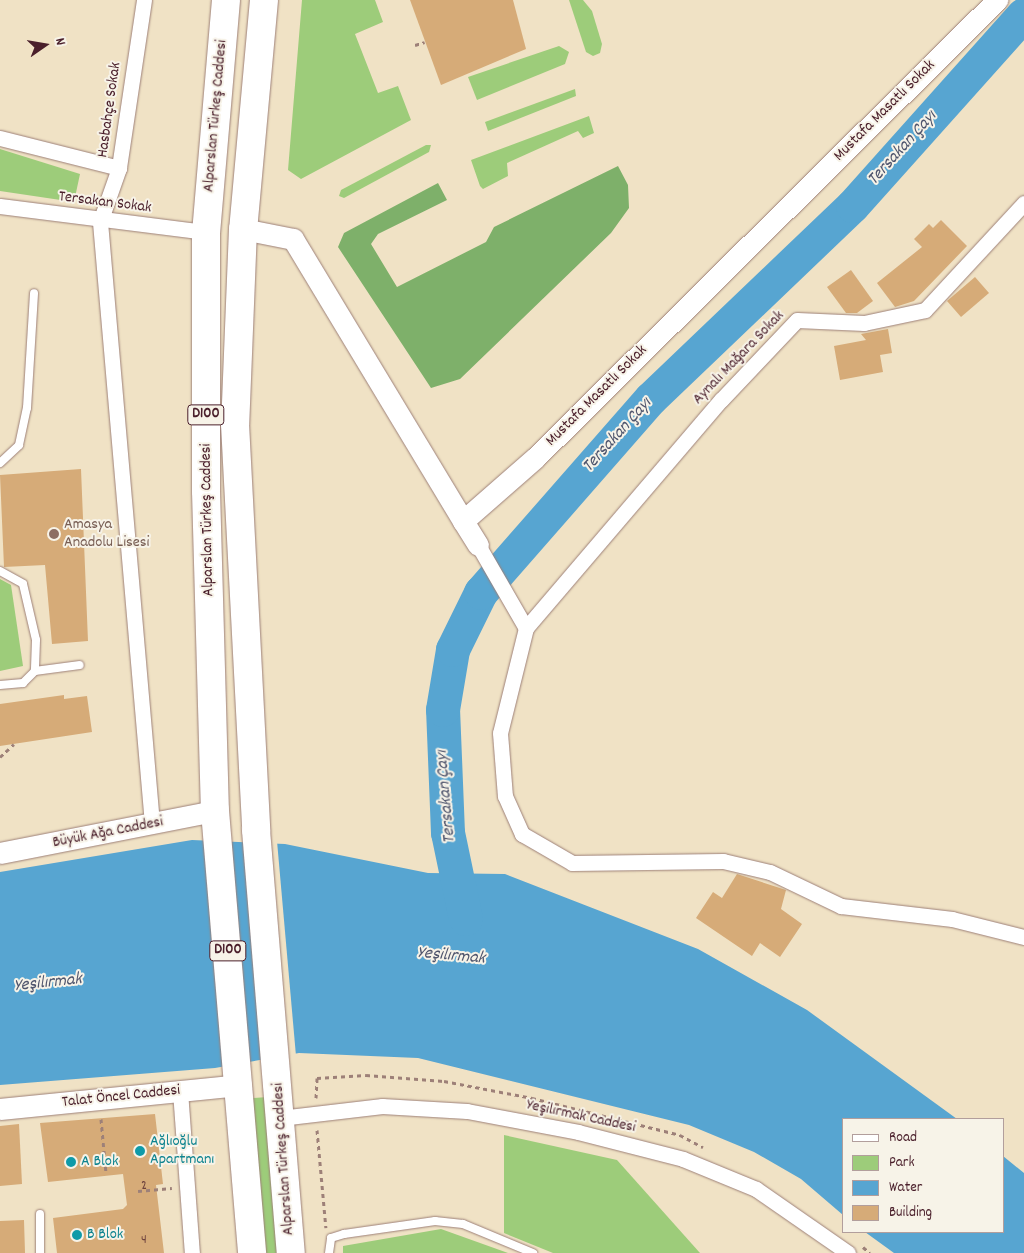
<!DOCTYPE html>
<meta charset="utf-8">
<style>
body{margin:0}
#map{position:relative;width:1024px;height:1253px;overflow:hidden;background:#f0e2c5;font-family:Dekko,sans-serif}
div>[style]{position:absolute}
.green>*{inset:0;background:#9dcc7a}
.forest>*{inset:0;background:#7eb06a}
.water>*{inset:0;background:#57a5d1}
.pier>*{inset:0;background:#f0e2c5}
.river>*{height:34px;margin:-17px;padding:0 17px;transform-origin:17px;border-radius:17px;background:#57a5d1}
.building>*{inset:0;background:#d6ab78}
.path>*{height:3px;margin-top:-1.5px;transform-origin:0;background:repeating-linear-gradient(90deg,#9d8078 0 4px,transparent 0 8px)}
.roads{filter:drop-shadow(0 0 1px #9d8078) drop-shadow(0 0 1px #9d8078)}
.lane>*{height:8px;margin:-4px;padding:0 4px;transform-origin:4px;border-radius:4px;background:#fff}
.street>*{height:15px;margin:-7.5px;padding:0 7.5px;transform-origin:7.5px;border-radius:7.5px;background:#fff}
.secondary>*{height:21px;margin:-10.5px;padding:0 10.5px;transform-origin:10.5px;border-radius:10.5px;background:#fff}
.highway>*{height:28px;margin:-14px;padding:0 14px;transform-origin:14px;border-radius:14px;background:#fff}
.dots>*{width:14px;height:14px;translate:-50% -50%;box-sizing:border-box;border:2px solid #f7f3e8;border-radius:50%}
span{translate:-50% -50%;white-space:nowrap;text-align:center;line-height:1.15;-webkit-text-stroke:4px #f7f3e8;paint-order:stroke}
.number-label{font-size:14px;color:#6d423e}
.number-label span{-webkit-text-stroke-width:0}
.shield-label span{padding:1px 4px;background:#f7f3e8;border:1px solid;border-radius:4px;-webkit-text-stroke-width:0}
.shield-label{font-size:15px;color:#4a1f2b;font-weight:700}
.street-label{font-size:16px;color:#4a1f2b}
.education-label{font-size:16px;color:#785e54}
.left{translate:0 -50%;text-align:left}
.culture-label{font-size:16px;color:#0d838f}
.water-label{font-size:18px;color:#4f556d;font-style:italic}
.legend{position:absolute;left:842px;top:1118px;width:162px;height:115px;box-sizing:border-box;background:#f7f3e8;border:1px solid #b29e9c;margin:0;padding:6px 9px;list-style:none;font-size:15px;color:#4a1f2b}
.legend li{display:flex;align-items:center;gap:10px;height:25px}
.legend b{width:25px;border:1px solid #b29e9c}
.north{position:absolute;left:20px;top:20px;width:50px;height:50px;-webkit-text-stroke:4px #f7f3e8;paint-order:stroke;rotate:77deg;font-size:14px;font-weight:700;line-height:20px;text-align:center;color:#4a1f2b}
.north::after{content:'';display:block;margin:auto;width:18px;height:22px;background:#4a1f2b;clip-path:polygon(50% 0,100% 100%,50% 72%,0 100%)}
</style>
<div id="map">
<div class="green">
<div style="clip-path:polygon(302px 0,375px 0,383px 22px,355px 34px,378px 93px,398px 86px,411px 120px,301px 179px,288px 170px)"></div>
<div style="clip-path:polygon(569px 0,583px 0,592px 11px,602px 44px,600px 53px,593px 56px,586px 52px)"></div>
<div style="clip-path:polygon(559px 46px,569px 52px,565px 64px,477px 100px,468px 77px)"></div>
<div style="clip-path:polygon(575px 89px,576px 96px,488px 131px,485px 122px)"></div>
<div style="clip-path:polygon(589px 116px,594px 133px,583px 138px,578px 131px,507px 163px,508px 176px,483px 189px,480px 186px,471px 160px)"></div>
<div style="clip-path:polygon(426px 145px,431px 145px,429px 152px,344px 198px,339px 196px,341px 190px)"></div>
<div style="clip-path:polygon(0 149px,80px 174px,74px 202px,0 191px)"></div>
<div style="clip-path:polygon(0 579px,11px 585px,23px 666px,0 671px)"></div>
<div style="clip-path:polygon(268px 1097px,279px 1253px,265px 1253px,253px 1098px)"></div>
<div style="clip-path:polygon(504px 1135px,617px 1160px,700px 1253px,553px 1253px,504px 1233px)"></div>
<div style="clip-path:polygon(441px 1229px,508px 1253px,343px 1253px,343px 1246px)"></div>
</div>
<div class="forest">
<div style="clip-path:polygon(618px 166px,628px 185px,629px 208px,611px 233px,460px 379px,431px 388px,338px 247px,344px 233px,438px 183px,447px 200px,378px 234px,371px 244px,397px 287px,486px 242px,494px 227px)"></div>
</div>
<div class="water">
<div style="clip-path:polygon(192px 840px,285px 844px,428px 873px,505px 874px,698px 949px,807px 1010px,957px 1119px,843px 1119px,843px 1215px,801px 1179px,754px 1152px,689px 1125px,418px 1058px,299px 1053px,215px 1068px,0 1085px,0 872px)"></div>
<div style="clip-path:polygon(1003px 1156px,1024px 1173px,1024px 1253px,894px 1253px,865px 1232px,1003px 1232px)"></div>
</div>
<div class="pier">
<div style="clip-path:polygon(244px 840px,277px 841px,296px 1056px,263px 1062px)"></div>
</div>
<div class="river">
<div style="left:466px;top:919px;width:88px;rotate:-101.8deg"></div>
<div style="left:448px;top:833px;width:123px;rotate:-92.3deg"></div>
<div style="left:443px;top:710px;width:61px;rotate:-80.5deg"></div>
<div style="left:453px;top:650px;width:64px;rotate:-63.8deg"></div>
<div style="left:481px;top:593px;width:258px;rotate:-48.8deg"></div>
<div style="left:651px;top:399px;width:279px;rotate:-43.7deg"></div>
<div style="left:853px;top:206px;width:256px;rotate:-48.2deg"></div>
</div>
<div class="building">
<div style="clip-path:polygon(410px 0,513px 0,526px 49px,441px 85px)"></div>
<div style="clip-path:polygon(941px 220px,967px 246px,914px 301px,895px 307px,877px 283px,922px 247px,914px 239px,929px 224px,933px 228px)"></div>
<div style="clip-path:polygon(851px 270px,873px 301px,857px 313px,846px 313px,827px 287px)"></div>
<div style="clip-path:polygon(975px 277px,989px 293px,961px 317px,947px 301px)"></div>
<div style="clip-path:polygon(888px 329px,892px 353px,880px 355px,883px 372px,840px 380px,834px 346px,866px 340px,861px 334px)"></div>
<div style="clip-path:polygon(81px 469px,88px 641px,52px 644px,45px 565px,4px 567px,0 475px)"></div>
<div style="clip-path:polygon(64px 695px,64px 699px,87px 696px,92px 732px,0 746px,0 704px)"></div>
<div style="clip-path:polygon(737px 874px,786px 890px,781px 909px,802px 924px,780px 957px,760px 943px,752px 956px,696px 918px,713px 892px,722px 898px)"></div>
<div style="clip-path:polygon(155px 1114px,163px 1184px,156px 1185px,164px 1253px,57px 1253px,53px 1218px,123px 1209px,127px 1205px,123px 1174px,48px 1182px,40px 1123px)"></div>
<div style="clip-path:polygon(19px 1124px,22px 1184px,0 1186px,0 1126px)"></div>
<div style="clip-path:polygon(24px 1220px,25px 1253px,0 1253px,0 1221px)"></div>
</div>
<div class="path">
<div style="left:415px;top:45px;width:10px;rotate:-17deg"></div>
<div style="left:0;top:757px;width:19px;rotate:-43deg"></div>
<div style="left:316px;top:1098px;width:20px;rotate:-87deg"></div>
<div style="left:317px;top:1078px;width:49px;rotate:-3.5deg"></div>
<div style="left:366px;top:1075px;width:78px;rotate:4.4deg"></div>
<div style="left:444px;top:1081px;width:90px;rotate:10.9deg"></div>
<div style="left:532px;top:1098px;width:153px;rotate:14deg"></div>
<div style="left:680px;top:1135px;width:26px;rotate:28deg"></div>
<div style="left:101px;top:1119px;width:54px;rotate:84.7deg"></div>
<div style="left:317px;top:1130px;width:98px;rotate:84.8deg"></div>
<div style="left:138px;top:1191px;width:34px;rotate:-5deg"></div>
<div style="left:863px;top:1247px;width:9px;rotate:41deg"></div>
</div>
<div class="roads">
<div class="lane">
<div style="left:0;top:463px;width:26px;rotate:-43deg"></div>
<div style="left:19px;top:445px;width:38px;rotate:-78deg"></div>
<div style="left:27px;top:408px;width:115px;rotate:-86.5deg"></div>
<div style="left:0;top:571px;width:26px;rotate:29deg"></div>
<div style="left:23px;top:584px;width:57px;rotate:76.9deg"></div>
<div style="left:36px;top:640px;width:31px;rotate:92deg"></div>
<div style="left:35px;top:671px;width:17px;rotate:135deg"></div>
<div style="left:23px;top:683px;width:23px;rotate:175deg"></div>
<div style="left:35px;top:671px;width:45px;rotate:-7.6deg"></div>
<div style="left:40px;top:1214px;width:39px;rotate:90deg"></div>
<div style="left:329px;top:1253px;width:15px;rotate:-82deg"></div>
<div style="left:331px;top:1238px;width:14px;rotate:-17deg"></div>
<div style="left:344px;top:1234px;width:92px;rotate:-8.1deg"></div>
<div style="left:435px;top:1221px;width:28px;rotate:6deg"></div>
<div style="left:463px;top:1224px;width:76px;rotate:22.5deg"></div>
</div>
<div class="street">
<div style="left:144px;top:0;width:170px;rotate:98.5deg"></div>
<div style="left:119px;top:168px;width:57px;rotate:109.4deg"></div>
<div style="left:100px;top:222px;width:604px;rotate:85.06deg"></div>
<div style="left:0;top:138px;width:123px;rotate:14.1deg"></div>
<div style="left:0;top:206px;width:208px;rotate:7.2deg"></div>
<div style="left:478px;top:545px;width:96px;rotate:60deg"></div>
<div style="left:526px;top:628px;width:108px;rotate:103.9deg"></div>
<div style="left:500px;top:733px;width:63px;rotate:85.5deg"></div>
<div style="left:505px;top:796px;width:42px;rotate:65.9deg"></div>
<div style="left:522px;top:834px;width:58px;rotate:30.1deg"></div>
<div style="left:572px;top:863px;width:151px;rotate:-0.8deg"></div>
<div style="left:723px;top:861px;width:48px;rotate:13.2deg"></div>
<div style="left:770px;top:872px;width:79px;rotate:25.6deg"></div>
<div style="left:841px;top:906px;width:112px;rotate:6.7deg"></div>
<div style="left:952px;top:919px;width:74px;rotate:14deg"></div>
<div style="left:526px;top:628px;width:300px;rotate:-49.5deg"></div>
<div style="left:721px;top:400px;width:110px;rotate:-46.5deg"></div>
<div style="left:797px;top:320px;width:67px;rotate:2.6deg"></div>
<div style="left:864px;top:323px;width:62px;rotate:-12deg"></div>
<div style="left:925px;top:310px;width:146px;rotate:-47.2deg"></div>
<div style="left:180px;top:1091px;width:162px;rotate:85.8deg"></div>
<div style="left:280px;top:1118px;width:103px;rotate:-6.7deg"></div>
<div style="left:382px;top:1106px;width:85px;rotate:3.4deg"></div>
<div style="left:467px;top:1111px;width:113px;rotate:10.7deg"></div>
<div style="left:578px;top:1132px;width:108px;rotate:14.4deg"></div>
<div style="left:683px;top:1159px;width:79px;rotate:22.3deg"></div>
<div style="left:756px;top:1189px;width:112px;rotate:34.8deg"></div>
</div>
<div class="secondary">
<div style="left:243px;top:229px;width:51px;rotate:11.3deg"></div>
<div style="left:293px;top:239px;width:329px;rotate:58.9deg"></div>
<div style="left:463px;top:521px;width:96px;rotate:-41.2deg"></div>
<div style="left:535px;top:458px;width:651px;rotate:-44.75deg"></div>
<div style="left:463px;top:521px;width:28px;rotate:58deg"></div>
<div style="left:0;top:853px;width:219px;rotate:-11.1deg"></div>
<div style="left:0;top:1109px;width:242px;rotate:-5.7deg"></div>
</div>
<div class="highway">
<div style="left:226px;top:0;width:233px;rotate:94.9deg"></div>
<div style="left:206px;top:232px;width:259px;rotate:90deg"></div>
<div style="left:206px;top:491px;width:320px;rotate:88.4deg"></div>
<div style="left:215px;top:811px;width:444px;rotate:85.2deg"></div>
<div style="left:264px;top:0;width:230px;rotate:95.2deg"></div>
<div style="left:243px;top:229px;width:195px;rotate:92.3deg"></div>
<div style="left:235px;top:424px;width:407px;rotate:87deg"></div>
<div style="left:256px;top:830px;width:424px;rotate:85.3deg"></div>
</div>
</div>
<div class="dots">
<div style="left:54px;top:534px;background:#8d6e63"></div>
<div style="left:140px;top:1151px;background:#0f9aa8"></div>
<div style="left:71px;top:1162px;background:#0f9aa8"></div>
<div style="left:77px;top:1235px;background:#0f9aa8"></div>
</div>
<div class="number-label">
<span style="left:144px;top:1186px">2</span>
<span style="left:144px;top:1240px">4</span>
</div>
<div class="shield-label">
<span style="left:206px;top:415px">D100</span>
<span style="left:228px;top:951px">D100</span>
</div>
<div class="street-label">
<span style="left:110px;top:110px;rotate:-82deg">Hasbahçe Sokak</span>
<span style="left:885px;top:111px;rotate:-45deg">Mustafa Masatlı Sokak</span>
<span style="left:216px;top:116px;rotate:-85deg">Alparslan Türkeş Caddesi</span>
<span style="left:105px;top:203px;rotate:7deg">Tersakan Sokak</span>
<span style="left:739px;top:358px;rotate:-46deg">Aynalı Mağara Sokak</span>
<span style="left:597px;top:396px;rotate:-45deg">Mustafa Masatlı Sokak</span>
<span style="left:208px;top:520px;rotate:-91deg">Alparslan Türkeş Caddesi</span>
<span style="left:108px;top:833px;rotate:-11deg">Büyük Ağa Caddesi</span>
<span style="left:121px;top:1097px;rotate:-6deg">Talat Öncel Caddesi</span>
<span style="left:581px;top:1117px;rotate:12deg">Yeşilırmak Caddesi</span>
<span style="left:284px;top:1159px;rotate:-94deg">Alparslan Türkeş Caddesi</span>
</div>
<div class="education-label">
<span class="left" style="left:64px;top:534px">Amasya<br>Anadolu Lisesi</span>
</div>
<div class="culture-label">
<span class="left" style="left:150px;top:1151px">Ağlıoğlu<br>Apartmanı</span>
<span class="left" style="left:81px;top:1162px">A Blok</span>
<span class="left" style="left:87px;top:1235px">B Blok</span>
</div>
<div class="water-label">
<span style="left:903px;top:149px;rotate:-48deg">Tersakan Çayı</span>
<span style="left:618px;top:436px;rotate:-48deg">Tersakan Çayı</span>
<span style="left:447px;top:797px;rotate:-95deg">Tersakan Çayı</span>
<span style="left:451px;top:957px;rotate:5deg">Yeşilırmak</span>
<span style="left:48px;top:984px;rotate:-6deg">Yeşilırmak</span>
</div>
<ul class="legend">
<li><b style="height:6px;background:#fff"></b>Road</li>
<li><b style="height:14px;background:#9dcc7a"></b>Park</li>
<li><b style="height:14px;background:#57a5d1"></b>Water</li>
<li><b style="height:14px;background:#d6ab78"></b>Building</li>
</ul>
<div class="north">N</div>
</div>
